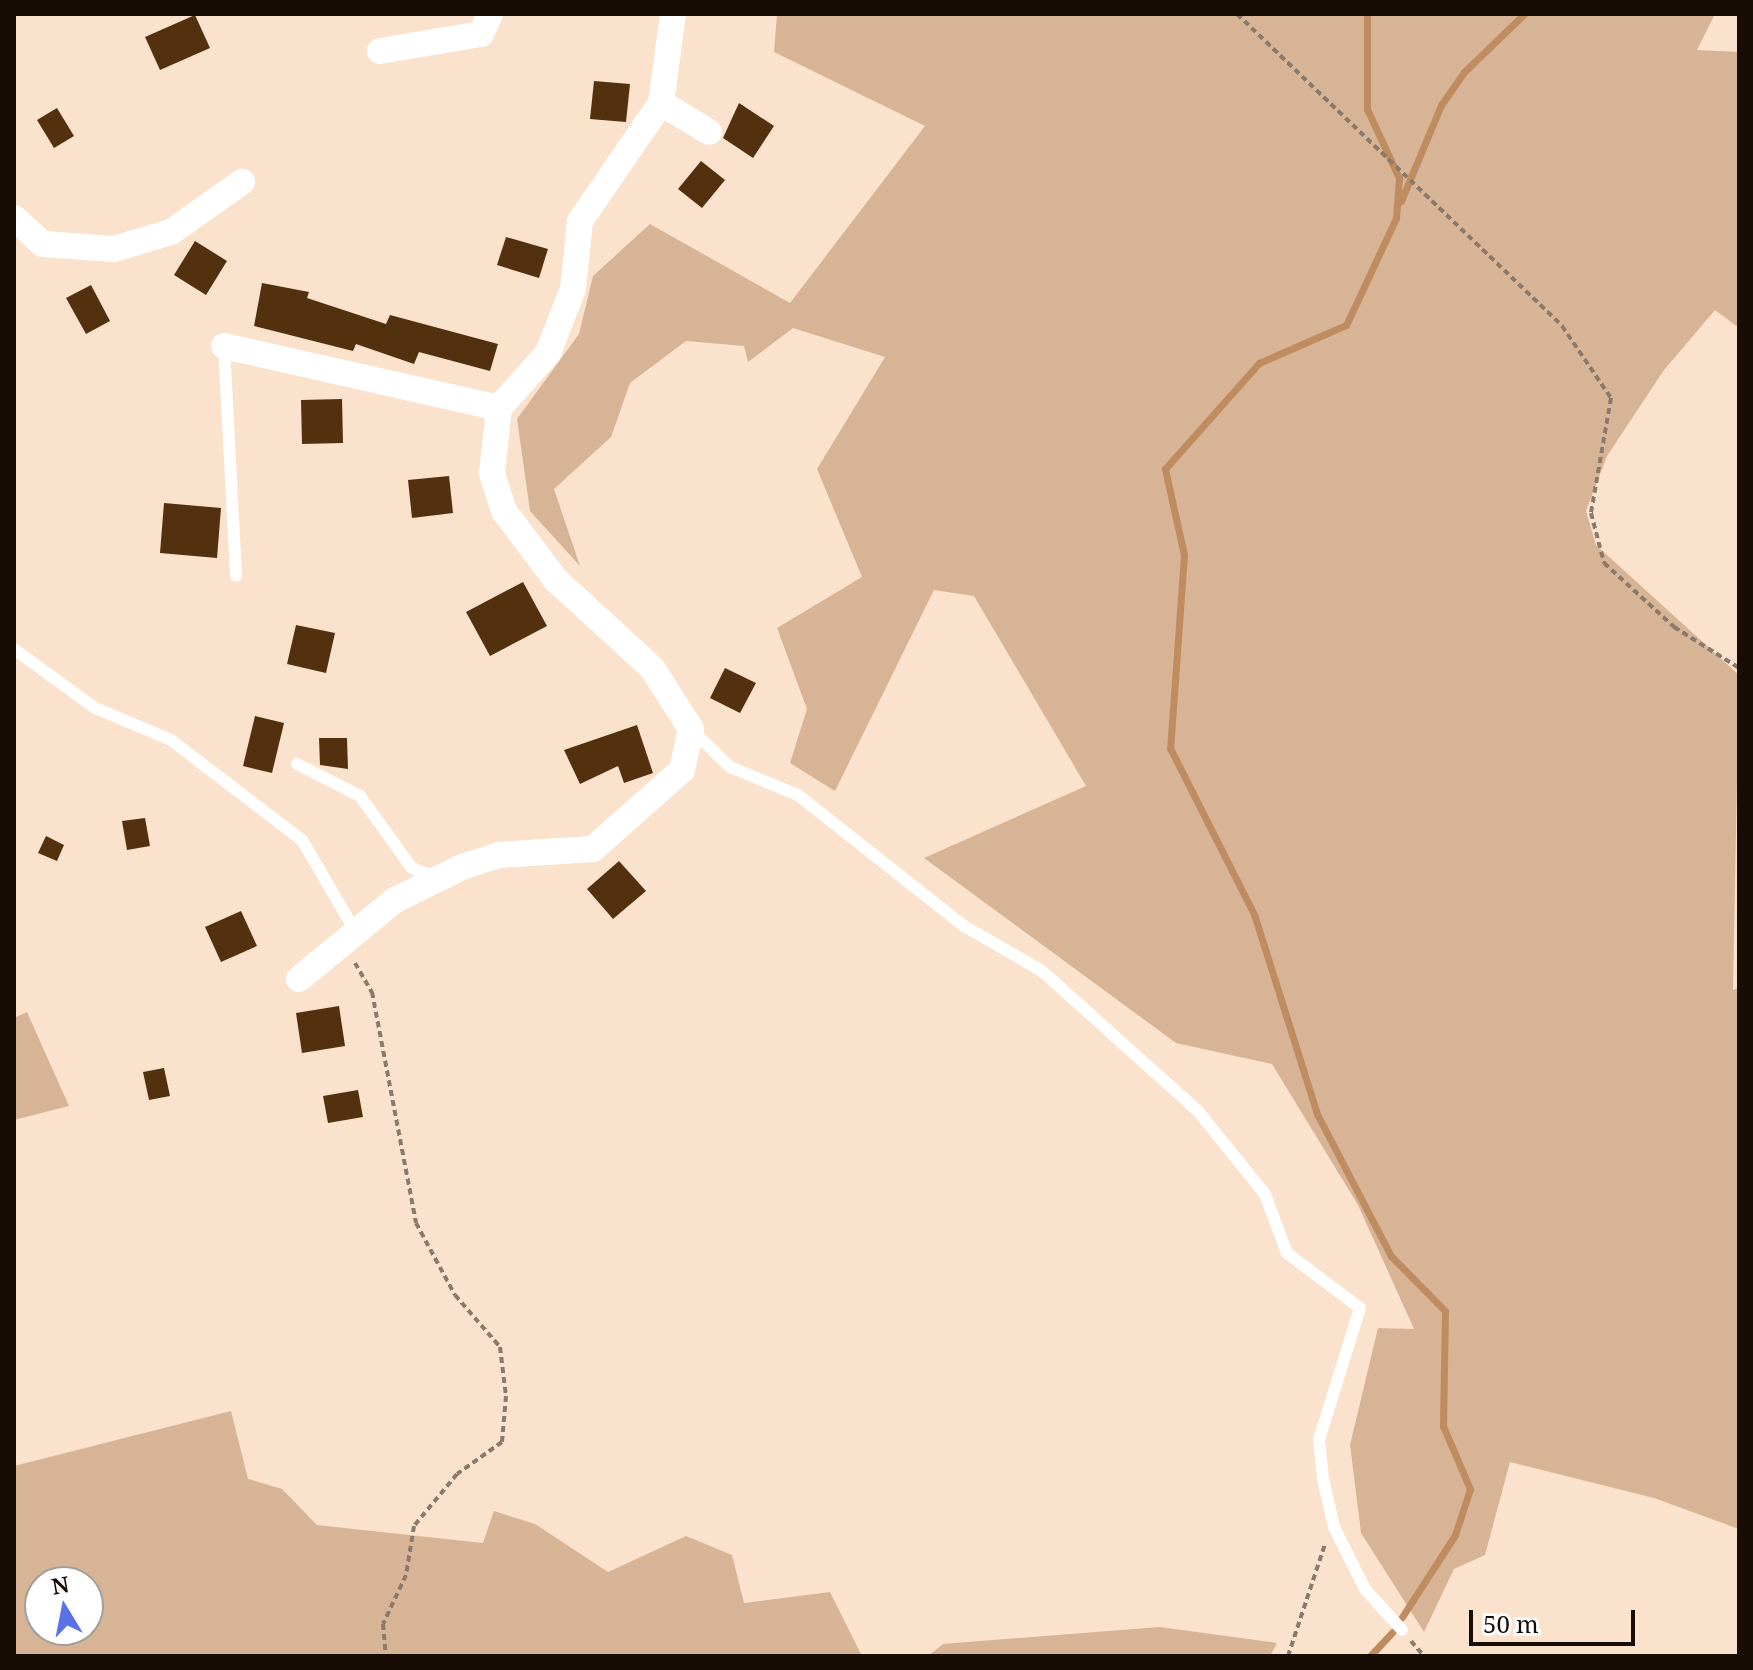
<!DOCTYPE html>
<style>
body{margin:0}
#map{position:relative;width:1753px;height:1670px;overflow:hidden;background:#fae2cd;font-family:"Noto Serif",serif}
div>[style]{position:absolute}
.green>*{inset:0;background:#d8b496}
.stream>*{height:7px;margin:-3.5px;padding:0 3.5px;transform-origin:3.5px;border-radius:3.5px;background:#bf8c60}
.building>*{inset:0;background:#53310e}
.path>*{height:4px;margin-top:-2px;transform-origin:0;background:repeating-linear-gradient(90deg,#8b7a6b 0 6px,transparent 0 10px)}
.service>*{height:12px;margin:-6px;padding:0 6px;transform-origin:6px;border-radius:6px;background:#fff}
.minor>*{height:26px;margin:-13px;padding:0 13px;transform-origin:13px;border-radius:13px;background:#fff}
span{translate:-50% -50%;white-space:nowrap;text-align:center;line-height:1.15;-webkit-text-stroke:8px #fff;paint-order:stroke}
.frame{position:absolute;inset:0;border:16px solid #170d05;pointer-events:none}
.north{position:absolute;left:24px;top:1566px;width:80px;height:80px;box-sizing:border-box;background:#fff;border:2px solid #a29e9b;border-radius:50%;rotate:350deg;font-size:22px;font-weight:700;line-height:32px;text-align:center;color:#170d05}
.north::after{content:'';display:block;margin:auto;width:28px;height:36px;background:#5a71e8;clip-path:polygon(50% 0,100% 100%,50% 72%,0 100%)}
.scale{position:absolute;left:1469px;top:1610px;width:166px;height:36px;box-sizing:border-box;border:4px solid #170d05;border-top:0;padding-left:10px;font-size:24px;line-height:28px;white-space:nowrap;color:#170d05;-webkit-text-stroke:6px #fff;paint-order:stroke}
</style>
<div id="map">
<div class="green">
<div style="clip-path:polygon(777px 14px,1715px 14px,1697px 50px,1739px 52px,1739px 328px,1715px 310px,1664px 370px,1607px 456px,1586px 511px,1596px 545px,1739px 675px,1733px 990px,1739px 988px,1739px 1529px,1654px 1498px,1510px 1462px,1485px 1555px,1454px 1569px,1424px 1632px,1361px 1533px,1350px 1445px,1378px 1328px,1414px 1329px,1358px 1205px,1272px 1064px,1176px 1043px,924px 858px,1086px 786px,974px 596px,934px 590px,835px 791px,790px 763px,807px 709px,777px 628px,862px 577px,817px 469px,885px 357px,793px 328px,748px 362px,744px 346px,686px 341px,630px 383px,611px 437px,554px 489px,580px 566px,530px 511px,517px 419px,579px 334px,593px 276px,650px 224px,790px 303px,925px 126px,774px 52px)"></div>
<div style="clip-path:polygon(27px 1012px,69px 1106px,14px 1120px,14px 1018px)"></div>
<div style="clip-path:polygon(evenodd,231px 1411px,248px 1479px,282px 1489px,317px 1525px,483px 1543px,494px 1511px,535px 1524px,608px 1572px,686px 1536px,732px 1555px,744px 1603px,830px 1592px,862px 1656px,14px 1656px,14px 1466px,231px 1411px,88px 1582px,88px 1630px,40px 1630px,40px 1582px,88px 1582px)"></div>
<div style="clip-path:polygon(1160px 1627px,1277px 1643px,1270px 1656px,928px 1656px,943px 1644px)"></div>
</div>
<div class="stream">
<div style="left:1367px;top:14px;width:95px;rotate:90deg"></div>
<div style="left:1367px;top:109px;width:76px;rotate:65.1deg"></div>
<div style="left:1399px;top:178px;width:40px;rotate:94.3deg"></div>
<div style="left:1396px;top:218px;width:118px;rotate:115deg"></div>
<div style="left:1346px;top:325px;width:95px;rotate:156.4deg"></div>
<div style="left:1259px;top:363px;width:142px;rotate:131.6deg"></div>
<div style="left:1165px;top:469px;width:88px;rotate:77.5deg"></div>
<div style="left:1184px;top:555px;width:194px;rotate:94.1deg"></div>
<div style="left:1170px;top:748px;width:186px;rotate:63.2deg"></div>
<div style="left:1254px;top:914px;width:210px;rotate:72.5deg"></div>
<div style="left:1317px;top:1114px;width:160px;rotate:62.5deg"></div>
<div style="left:1391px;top:1256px;width:77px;rotate:45.5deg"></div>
<div style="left:1445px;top:1311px;width:115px;rotate:91deg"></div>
<div style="left:1443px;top:1426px;width:69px;rotate:66.8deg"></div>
<div style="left:1470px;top:1489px;width:48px;rotate:108.1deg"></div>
<div style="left:1455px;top:1535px;width:98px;rotate:122.9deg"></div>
<div style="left:1401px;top:201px;width:104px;rotate:-67.4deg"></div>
<div style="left:1441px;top:105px;width:40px;rotate:-55.1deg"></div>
<div style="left:1464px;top:72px;width:83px;rotate:-44deg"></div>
<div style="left:1370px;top:1656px;width:33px;rotate:-47deg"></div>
</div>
<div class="building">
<div style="clip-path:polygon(195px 15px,210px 48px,160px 70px,145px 37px)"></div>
<div style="clip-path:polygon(594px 81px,630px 84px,626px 122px,590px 119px)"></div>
<div style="clip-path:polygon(739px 103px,774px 126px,753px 158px,723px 138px)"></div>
<div style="clip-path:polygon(57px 108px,74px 136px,54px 148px,37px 120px)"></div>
<div style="clip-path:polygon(701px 161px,725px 180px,702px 208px,678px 189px)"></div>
<div style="clip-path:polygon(506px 237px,548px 249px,539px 278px,497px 265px)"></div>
<div style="clip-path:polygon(195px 241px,227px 261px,206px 295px,174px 275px)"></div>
<div style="clip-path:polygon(262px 283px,309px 292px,307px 298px,386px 324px,390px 315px,498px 344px,490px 371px,419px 352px,414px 364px,356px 344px,353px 351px,254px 326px)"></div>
<div style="clip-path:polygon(91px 285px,110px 321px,86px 334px,66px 298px)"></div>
<div style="clip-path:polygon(342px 399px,343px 443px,302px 444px,301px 400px)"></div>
<div style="clip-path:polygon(449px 476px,453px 513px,412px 518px,408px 480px)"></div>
<div style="clip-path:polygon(164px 503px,221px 508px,217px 558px,160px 553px)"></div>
<div style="clip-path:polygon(523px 582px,547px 626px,490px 656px,466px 612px)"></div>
<div style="clip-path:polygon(296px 625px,335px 633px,326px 673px,287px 664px)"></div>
<div style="clip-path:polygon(725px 668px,756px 683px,740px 713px,710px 698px)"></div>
<div style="clip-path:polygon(255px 716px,284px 723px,272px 773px,243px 766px)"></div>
<div style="clip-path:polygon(637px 725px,653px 773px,624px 783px,618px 766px,580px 784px,564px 750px)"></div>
<div style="clip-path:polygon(319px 738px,347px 738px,348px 769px,320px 765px)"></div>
<div style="clip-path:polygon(145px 818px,150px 846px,127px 850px,122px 821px)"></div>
<div style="clip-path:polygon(46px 836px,64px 845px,57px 861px,38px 853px)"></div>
<div style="clip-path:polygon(619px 861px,646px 891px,613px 919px,587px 889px)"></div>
<div style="clip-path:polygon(241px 911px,257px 946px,221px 962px,205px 927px)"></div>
<div style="clip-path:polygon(339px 1006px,345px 1046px,302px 1053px,296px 1013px)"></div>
<div style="clip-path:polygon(164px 1068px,170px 1096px,149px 1100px,143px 1072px)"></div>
<div style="clip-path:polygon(358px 1090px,363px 1117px,328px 1123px,323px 1096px)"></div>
</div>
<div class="path">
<div style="left:1237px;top:14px;width:451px;rotate:43.8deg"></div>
<div style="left:1562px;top:326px;width:87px;rotate:55.8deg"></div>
<div style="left:1611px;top:398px;width:117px;rotate:99.9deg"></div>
<div style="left:1591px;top:513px;width:52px;rotate:75.4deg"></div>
<div style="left:1604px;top:563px;width:95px;rotate:42.4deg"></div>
<div style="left:1674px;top:627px;width:77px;rotate:32.2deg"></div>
<div style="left:355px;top:963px;width:34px;rotate:60deg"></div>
<div style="left:372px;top:992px;width:235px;rotate:79.2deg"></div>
<div style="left:416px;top:1223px;width:82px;rotate:61.6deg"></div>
<div style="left:455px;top:1295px;width:69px;rotate:49.1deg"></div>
<div style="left:500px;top:1347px;width:49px;rotate:83deg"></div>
<div style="left:506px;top:1396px;width:46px;rotate:95deg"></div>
<div style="left:502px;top:1442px;width:55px;rotate:144.6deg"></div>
<div style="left:457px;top:1474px;width:67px;rotate:129.6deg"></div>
<div style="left:414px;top:1526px;width:50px;rotate:99.3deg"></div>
<div style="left:406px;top:1575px;width:54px;rotate:115.1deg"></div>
<div style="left:383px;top:1624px;width:32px;rotate:85deg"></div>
<div style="left:1411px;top:1641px;width:20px;rotate:49deg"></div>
<div style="left:1288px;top:1656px;width:118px;rotate:-71.7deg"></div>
</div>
<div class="service">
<div style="left:224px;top:346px;width:230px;rotate:87deg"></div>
<div style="left:14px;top:649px;width:100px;rotate:36.1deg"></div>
<div style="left:95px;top:708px;width:82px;rotate:22.8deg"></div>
<div style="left:171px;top:740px;width:165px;rotate:37.4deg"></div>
<div style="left:302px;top:840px;width:103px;rotate:59.7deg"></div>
<div style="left:693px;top:731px;width:52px;rotate:44.2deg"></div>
<div style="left:730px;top:767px;width:74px;rotate:22.4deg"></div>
<div style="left:798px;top:795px;width:211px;rotate:38.3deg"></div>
<div style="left:964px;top:926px;width:90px;rotate:30deg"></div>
<div style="left:1042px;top:971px;width:208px;rotate:41.9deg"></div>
<div style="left:1197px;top:1110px;width:108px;rotate:51deg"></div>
<div style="left:1265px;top:1194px;width:63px;rotate:69.6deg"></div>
<div style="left:1287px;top:1253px;width:91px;rotate:37deg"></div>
<div style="left:1360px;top:1308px;width:138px;rotate:107.3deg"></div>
<div style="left:1319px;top:1440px;width:39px;rotate:84deg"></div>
<div style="left:1323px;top:1479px;width:49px;rotate:77.1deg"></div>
<div style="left:1334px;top:1527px;width:69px;rotate:63.4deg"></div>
<div style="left:1365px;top:1589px;width:55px;rotate:47.9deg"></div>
<div style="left:297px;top:764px;width:71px;rotate:26.9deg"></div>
<div style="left:360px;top:796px;width:89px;rotate:54.2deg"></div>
<div style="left:412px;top:868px;width:25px;rotate:21deg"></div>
</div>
<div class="minor">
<div style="left:380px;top:51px;width:102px;rotate:-9.6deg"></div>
<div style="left:481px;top:34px;width:22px;rotate:-66deg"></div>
<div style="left:661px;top:103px;width:56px;rotate:31.1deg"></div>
<div style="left:14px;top:218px;width:39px;rotate:42deg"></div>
<div style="left:43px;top:244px;width:71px;rotate:4deg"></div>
<div style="left:114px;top:249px;width:59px;rotate:-16.6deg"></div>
<div style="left:171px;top:232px;width:87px;rotate:-35.2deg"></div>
<div style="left:224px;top:346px;width:282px;rotate:12.7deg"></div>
<div style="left:299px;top:979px;width:124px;rotate:-39.5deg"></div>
<div style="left:395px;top:900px;width:75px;rotate:-26.2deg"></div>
<div style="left:462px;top:867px;width:38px;rotate:-18deg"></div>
<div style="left:498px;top:855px;width:95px;rotate:-3.6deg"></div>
<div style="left:593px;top:849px;width:119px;rotate:-41.6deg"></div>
<div style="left:682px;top:770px;width:42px;rotate:-77.6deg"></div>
<div style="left:691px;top:729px;width:72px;rotate:-122.6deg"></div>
<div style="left:652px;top:668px;width:130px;rotate:-137.5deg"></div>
<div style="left:556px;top:580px;width:86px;rotate:-127deg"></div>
<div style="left:504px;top:511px;width:40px;rotate:-108deg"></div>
<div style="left:492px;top:473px;width:65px;rotate:-83.9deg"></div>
<div style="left:499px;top:408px;width:74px;rotate:-48.3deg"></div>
<div style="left:548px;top:353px;width:69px;rotate:-68.7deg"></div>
<div style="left:573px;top:289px;width:68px;rotate:-84.1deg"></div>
<div style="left:580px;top:221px;width:143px;rotate:-55.5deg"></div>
<div style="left:661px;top:103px;width:90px;rotate:-82.3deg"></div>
</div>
<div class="frame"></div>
<div class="north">N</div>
<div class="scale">50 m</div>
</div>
